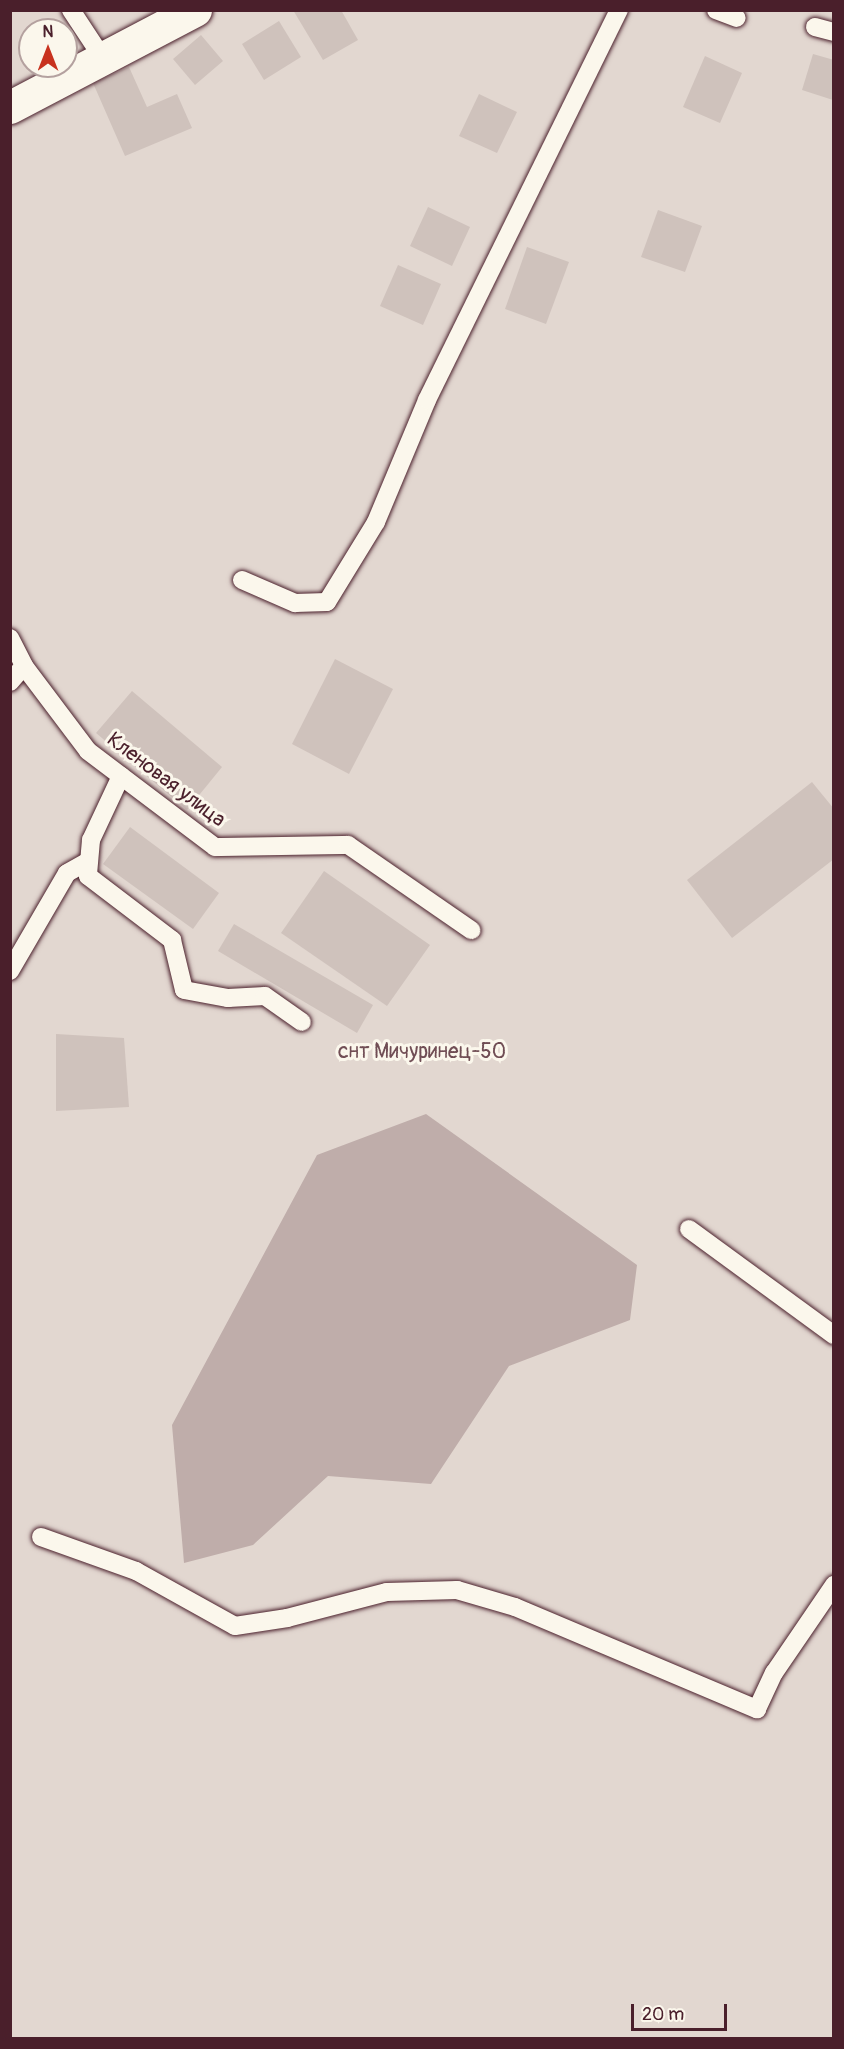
<!DOCTYPE html>
<meta charset="utf-8">
<style>
body{margin:0}
#map{position:relative;width:844px;height:2049px;overflow:hidden;background:#fbf7ec;font-family:Pangolin,sans-serif}
div>[style]{position:absolute}
.green>*{inset:0;background:#e2d7d0}
.water>*{inset:0;background:#bfadaa}
.building>*{inset:0;background:#cfc2bc}
.roads{filter:drop-shadow(0 0 2px #4a1f2b) drop-shadow(0 0 2px #4a1f2b)}
.service>*{height:18px;margin:-9px;padding:0 9px;transform-origin:9px;border-radius:9px;background:#fbf7ec}
.minor>*{height:33px;margin:-16.5px;padding:0 16.5px;transform-origin:16.5px;border-radius:16.5px;background:#fbf7ec}
span{translate:-50% -50%;white-space:nowrap;text-align:center;line-height:1.15;-webkit-text-stroke:6px #fbf7ec;paint-order:stroke}
.street-label{font-size:21px;color:#4a1f2b}
.park-label{font-size:21px;color:#704d54}
.frame{position:absolute;inset:0;border:12px solid #4a1f2b;pointer-events:none}
.north{position:absolute;left:18px;top:18px;width:60px;height:60px;box-sizing:border-box;background:#fbf7ec;border:2px solid #b4a19f;border-radius:50%;rotate:0deg;font-size:16px;font-weight:700;line-height:24px;text-align:center;color:#4a1f2b}
.north::after{content:'';display:block;margin:auto;width:21px;height:27px;background:#c8321e;clip-path:polygon(50% 0,100% 100%,50% 72%,0 100%)}
.scale{position:absolute;left:631px;top:2004px;width:96px;height:27px;box-sizing:border-box;border:3px solid #4a1f2b;border-top:0;padding-left:8px;font-size:18px;line-height:21px;white-space:nowrap;color:#4a1f2b;-webkit-text-stroke:4px #fbf7ec;paint-order:stroke}
</style>
<div id="map">
<div class="green">
<div style="clip-path:polygon(evenodd,11px 11px,833px 11px,833px 2038px,11px 2038px,11px 11px,30px 30px,66px 30px,66px 66px,30px 66px,30px 30px)"></div>
</div>
<div class="water">
<div style="clip-path:polygon(426px 1114px,637px 1265px,630px 1320px,509px 1366px,431px 1484px,328px 1476px,253px 1545px,184px 1563px,172px 1425px,317px 1155px)"></div>
</div>
<div class="building">
<div style="clip-path:polygon(293px 10px,341px 10px,358px 40px,323px 60px)"></div>
<div style="clip-path:polygon(279px 21px,301px 57px,264px 80px,242px 44px)"></div>
<div style="clip-path:polygon(201px 35px,223px 61px,195px 85px,173px 59px)"></div>
<div style="clip-path:polygon(813px 54px,834px 60px,833px 100px,802px 90px)"></div>
<div style="clip-path:polygon(705px 56px,742px 73px,720px 123px,683px 107px)"></div>
<div style="clip-path:polygon(129px 67px,147px 107px,177px 94px,192px 128px,125px 156px,93px 83px)"></div>
<div style="clip-path:polygon(479px 94px,517px 112px,497px 153px,459px 136px)"></div>
<div style="clip-path:polygon(428px 207px,470px 227px,452px 266px,410px 246px)"></div>
<div style="clip-path:polygon(658px 210px,702px 226px,685px 272px,641px 257px)"></div>
<div style="clip-path:polygon(527px 247px,569px 262px,546px 324px,505px 309px)"></div>
<div style="clip-path:polygon(398px 265px,441px 284px,423px 325px,380px 306px)"></div>
<div style="clip-path:polygon(335px 659px,393px 689px,349px 774px,292px 744px)"></div>
<div style="clip-path:polygon(132px 691px,222px 767px,187px 810px,96px 733px)"></div>
<div style="clip-path:polygon(812px 782px,834px 809px,834px 859px,732px 938px,687px 880px)"></div>
<div style="clip-path:polygon(130px 827px,219px 893px,193px 929px,103px 864px)"></div>
<div style="clip-path:polygon(324px 871px,430px 945px,387px 1006px,281px 933px)"></div>
<div style="clip-path:polygon(234px 924px,373px 1005px,357px 1033px,218px 951px)"></div>
<div style="clip-path:polygon(56px 1034px,124px 1038px,129px 1107px,56px 1111px)"></div>
</div>
<div class="roads">
<div class="service">
<div style="left:71px;top:10px;width:60px;rotate:56.6deg"></div>
<div style="left:716px;top:10px;width:22px;rotate:21deg"></div>
<div style="left:815px;top:27px;width:20px;rotate:15deg"></div>
<div style="left:242px;top:580px;width:58px;rotate:23.5deg"></div>
<div style="left:295px;top:603px;width:32px;rotate:-2deg"></div>
<div style="left:327px;top:602px;width:94px;rotate:-58.5deg"></div>
<div style="left:376px;top:522px;width:132px;rotate:-67.3deg"></div>
<div style="left:427px;top:400px;width:435px;rotate:-63.8deg"></div>
<div style="left:10px;top:638px;width:31px;rotate:63deg"></div>
<div style="left:24px;top:666px;width:106px;rotate:53deg"></div>
<div style="left:88px;top:751px;width:159px;rotate:37.1deg"></div>
<div style="left:215px;top:847px;width:133px;rotate:-0.9deg"></div>
<div style="left:348px;top:845px;width:150px;rotate:34.6deg"></div>
<div style="left:10px;top:682px;width:21px;rotate:-49deg"></div>
<div style="left:121px;top:776px;width:71px;rotate:115.1deg"></div>
<div style="left:91px;top:840px;width:36px;rotate:95deg"></div>
<div style="left:88px;top:876px;width:106px;rotate:37.3deg"></div>
<div style="left:172px;top:940px;width:51px;rotate:76.5deg"></div>
<div style="left:184px;top:990px;width:45px;rotate:10.3deg"></div>
<div style="left:228px;top:998px;width:37px;rotate:-3deg"></div>
<div style="left:265px;top:996px;width:45px;rotate:35.1deg"></div>
<div style="left:10px;top:971px;width:113px;rotate:-59.8deg"></div>
<div style="left:67px;top:873px;width:25px;rotate:-29deg"></div>
<div style="left:689px;top:1229px;width:180px;rotate:36.2deg"></div>
<div style="left:41px;top:1537px;width:101px;rotate:19.7deg"></div>
<div style="left:136px;top:1571px;width:113px;rotate:29.1deg"></div>
<div style="left:235px;top:1626px;width:53px;rotate:-8.7deg"></div>
<div style="left:287px;top:1618px;width:103px;rotate:-14.6deg"></div>
<div style="left:387px;top:1592px;width:70px;rotate:-1.6deg"></div>
<div style="left:457px;top:1590px;width:60px;rotate:16.3deg"></div>
<div style="left:515px;top:1607px;width:263px;rotate:22.9deg"></div>
<div style="left:757px;top:1709px;width:40px;rotate:-65deg"></div>
<div style="left:774px;top:1673px;width:107px;rotate:-55.7deg"></div>
</div>
<div class="minor">
<div style="left:10px;top:107px;width:209px;rotate:-27.7deg"></div>
</div>
</div>
<div class="street-label">
<span style="left:166px;top:780px;rotate:37deg">Кленовая улица</span>
</div>
<div class="park-label">
<span style="left:422px;top:1052px">снт Мичуринец-50</span>
</div>
<div class="frame"></div>
<div class="north">N</div>
<div class="scale">20 m</div>
</div>
